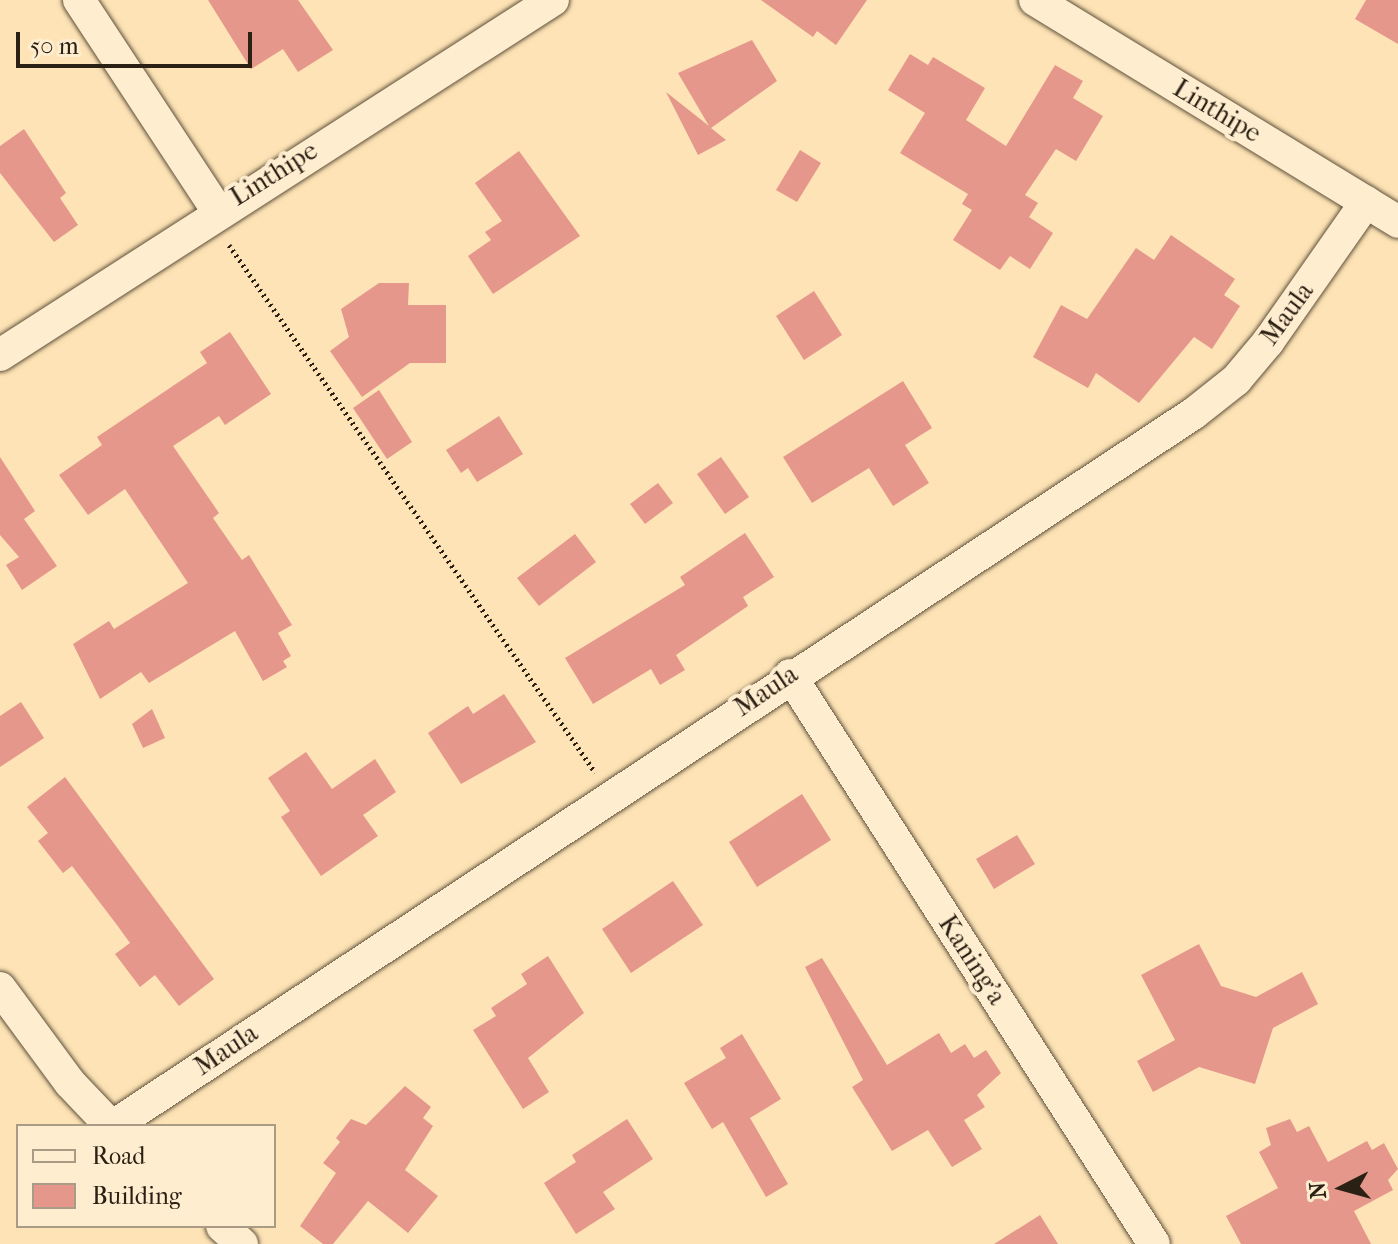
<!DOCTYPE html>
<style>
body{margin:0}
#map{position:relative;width:1398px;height:1244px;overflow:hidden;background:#fde3b5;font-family:"IM FELL French Canon",serif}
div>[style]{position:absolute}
.building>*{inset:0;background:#e6978b}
.path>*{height:5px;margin-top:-2.5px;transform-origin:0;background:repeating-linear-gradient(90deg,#2b2014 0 2px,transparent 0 6px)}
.roads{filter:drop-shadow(0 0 2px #60513c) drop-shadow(0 0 2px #60513c)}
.minor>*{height:32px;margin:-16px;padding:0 16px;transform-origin:16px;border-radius:16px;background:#feedcf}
span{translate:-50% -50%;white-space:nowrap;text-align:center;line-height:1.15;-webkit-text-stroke:8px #feedcf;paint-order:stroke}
.street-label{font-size:26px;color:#2b2014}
.legend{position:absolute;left:16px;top:1124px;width:260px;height:104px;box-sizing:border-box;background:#feedcf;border:2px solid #aa9b84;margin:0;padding:10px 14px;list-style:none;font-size:24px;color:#2b2014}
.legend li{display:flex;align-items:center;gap:16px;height:40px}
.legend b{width:40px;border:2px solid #aa9b84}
.north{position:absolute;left:1302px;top:1148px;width:80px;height:80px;-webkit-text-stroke:6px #feedcf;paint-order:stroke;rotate:264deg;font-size:22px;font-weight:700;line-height:32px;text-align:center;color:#2b2014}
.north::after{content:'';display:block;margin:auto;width:28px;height:36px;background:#2b2014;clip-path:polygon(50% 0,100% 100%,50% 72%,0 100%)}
.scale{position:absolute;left:16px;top:32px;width:236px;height:36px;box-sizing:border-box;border:4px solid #2b2014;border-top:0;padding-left:10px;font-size:24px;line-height:28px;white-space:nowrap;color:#2b2014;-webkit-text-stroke:6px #feedcf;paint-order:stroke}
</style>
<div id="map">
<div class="building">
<div style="clip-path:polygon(208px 0,298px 0,333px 50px,298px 72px,283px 49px,251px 69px)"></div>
<div style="clip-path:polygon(761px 0,867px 0,836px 45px,817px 31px,813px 37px)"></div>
<div style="clip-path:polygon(1366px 0,1398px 0,1398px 44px,1355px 19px)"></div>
<div style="clip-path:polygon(752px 40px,777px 81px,711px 128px,726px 140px,698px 155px,666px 92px,709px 126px,678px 73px)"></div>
<div style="clip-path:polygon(910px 54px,928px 65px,933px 57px,985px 88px,966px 120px,1006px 146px,1055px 65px,1083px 81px,1073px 98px,1103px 116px,1076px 161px,1056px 149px,1025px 195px,1038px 203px,1029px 217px,1053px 233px,1030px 269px,1010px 256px,1000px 270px,953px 240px,972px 210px,962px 204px,968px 194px,900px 153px,925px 113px,888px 90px)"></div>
<div style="clip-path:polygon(24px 129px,66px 193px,60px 198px,78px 225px,54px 242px,0 173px,0 146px)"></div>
<div style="clip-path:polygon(800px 150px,821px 163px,797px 202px,776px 190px)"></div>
<div style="clip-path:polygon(519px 151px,580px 236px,493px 294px,468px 256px,491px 240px,485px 232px,502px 221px,475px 183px)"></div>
<div style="clip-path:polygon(1171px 235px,1235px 279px,1224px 295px,1240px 306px,1212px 349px,1194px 337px,1139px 403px,1096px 373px,1088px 388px,1033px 357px,1061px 305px,1087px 319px,1136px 248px,1154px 260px)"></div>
<div style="clip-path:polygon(379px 283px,409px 283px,408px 305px,446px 305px,446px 363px,410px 363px,362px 397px,330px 351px,349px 337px,341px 309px)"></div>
<div style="clip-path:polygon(814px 291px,842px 335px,804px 360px,776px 316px)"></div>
<div style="clip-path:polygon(230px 332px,271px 394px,225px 425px,219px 416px,173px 446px,219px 513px,213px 518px,242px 560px,249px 555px,292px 625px,278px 633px,291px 656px,283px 661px,287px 667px,263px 681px,235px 631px,149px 683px,141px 672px,100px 699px,73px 644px,109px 621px,114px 629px,188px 583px,125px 489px,88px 515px,59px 475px,102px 445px,97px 437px,207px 363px,200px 352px)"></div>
<div style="clip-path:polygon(903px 381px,932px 428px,905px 445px,929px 483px,893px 506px,869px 468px,812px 503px,783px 457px)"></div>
<div style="clip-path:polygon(379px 390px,412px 442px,387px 459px,353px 408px)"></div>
<div style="clip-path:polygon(499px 416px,523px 454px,477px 482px,468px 468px,461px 473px,446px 450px)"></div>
<div style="clip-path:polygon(0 457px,35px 511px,24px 519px,57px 566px,22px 590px,6px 565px,19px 557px,0 535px)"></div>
<div style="clip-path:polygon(721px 457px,749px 497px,725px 514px,697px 474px)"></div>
<div style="clip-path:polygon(658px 483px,673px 503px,645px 524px,630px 504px)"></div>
<div style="clip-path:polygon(745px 533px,774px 577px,743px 597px,748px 606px,676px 655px,685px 670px,660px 685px,651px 669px,593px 704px,565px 658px,685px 585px,680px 577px)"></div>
<div style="clip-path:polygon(575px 534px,596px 562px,539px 606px,517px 578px)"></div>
<div style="clip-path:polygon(504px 694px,536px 742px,461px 784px,428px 733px,468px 706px,473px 714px)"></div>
<div style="clip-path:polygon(21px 702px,44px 738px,0 767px,0 716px)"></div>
<div style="clip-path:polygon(152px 709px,165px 738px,143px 748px,132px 724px)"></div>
<div style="clip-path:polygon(306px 752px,332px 789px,375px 759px,396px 792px,363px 815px,378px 836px,321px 876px,281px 817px,290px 811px,268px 778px)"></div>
<div style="clip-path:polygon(65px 777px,214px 979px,179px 1006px,155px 975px,140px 987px,115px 954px,130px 943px,117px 925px,72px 866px,63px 873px,38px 841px,48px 833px,27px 807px)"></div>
<div style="clip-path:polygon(802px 794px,831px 840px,757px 887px,729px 842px)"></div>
<div style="clip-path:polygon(1017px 835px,1035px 864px,994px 889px,976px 859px)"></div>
<div style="clip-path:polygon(673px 881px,703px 925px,631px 973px,602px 929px)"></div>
<div style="clip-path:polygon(1199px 944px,1221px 986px,1256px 997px,1302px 972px,1318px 1004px,1273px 1028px,1255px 1084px,1199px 1067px,1153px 1092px,1137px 1061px,1175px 1040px,1141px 975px)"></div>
<div style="clip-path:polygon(548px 956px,584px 1013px,528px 1058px,549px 1092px,523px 1109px,473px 1030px,496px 1016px,491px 1008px,527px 984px,521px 974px)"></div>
<div style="clip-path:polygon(822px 958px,887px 1065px,939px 1033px,951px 1053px,965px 1044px,974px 1058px,986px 1050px,1001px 1073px,977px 1095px,985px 1107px,964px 1120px,982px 1149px,952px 1167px,928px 1130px,892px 1151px,852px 1087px,863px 1080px,805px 967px)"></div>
<div style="clip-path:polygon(742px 1034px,781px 1099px,750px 1118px,788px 1184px,766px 1197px,723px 1122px,712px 1129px,684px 1083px,726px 1058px,720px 1048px)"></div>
<div style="clip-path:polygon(405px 1086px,431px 1107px,423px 1118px,433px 1126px,405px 1170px,438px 1196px,408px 1233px,368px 1201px,333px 1244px,323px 1244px,300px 1226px,336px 1173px,323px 1163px,340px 1142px,336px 1138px,351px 1119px,366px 1125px)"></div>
<div style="clip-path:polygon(627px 1119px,653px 1159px,603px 1192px,615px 1209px,576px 1234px,544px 1183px,576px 1162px,572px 1155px)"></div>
<div style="clip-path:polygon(1290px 1119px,1297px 1132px,1309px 1126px,1328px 1162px,1367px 1141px,1372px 1150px,1384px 1143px,1398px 1169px,1388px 1180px,1393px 1190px,1354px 1211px,1371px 1244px,1241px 1244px,1226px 1216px,1278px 1188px,1259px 1152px,1271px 1145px,1266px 1128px)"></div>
<div style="clip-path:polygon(1040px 1215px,1058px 1244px,994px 1244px)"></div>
</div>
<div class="path">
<div style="left:229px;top:245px;width:642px;rotate:55.22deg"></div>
</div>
<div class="roads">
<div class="minor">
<div style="left:79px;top:0;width:251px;rotate:56.7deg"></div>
<div style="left:1035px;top:0;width:426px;rotate:31.4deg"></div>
<div style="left:0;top:355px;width:657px;rotate:-32.7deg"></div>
<div style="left:790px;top:675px;width:675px;rotate:57.39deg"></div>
<div style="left:0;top:988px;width:118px;rotate:53.6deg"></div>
<div style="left:70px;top:1083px;width:59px;rotate:46.4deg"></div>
<div style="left:113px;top:1126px;width:1294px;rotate:-33.4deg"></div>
<div style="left:1193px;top:414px;width:55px;rotate:-38.3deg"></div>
<div style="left:1236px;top:380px;width:50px;rotate:-49.9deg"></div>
<div style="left:1268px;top:342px;width:171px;rotate:-55deg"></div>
<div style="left:222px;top:1226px;width:27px;rotate:42deg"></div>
</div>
</div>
<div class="street-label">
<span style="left:1217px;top:111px;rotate:31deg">Linthipe</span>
<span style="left:274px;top:174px;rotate:-32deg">Linthipe</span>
<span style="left:1287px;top:314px;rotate:-54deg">Maula</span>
<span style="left:766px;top:691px;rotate:-34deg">Maula</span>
<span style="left:972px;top:960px;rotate:57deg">Kaning'a</span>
<span style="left:226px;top:1050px;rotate:-34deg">Maula</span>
</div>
<ul class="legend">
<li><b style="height:10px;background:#feedcf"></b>Road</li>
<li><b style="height:22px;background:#e6978b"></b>Building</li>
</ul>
<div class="north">N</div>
<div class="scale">50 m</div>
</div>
